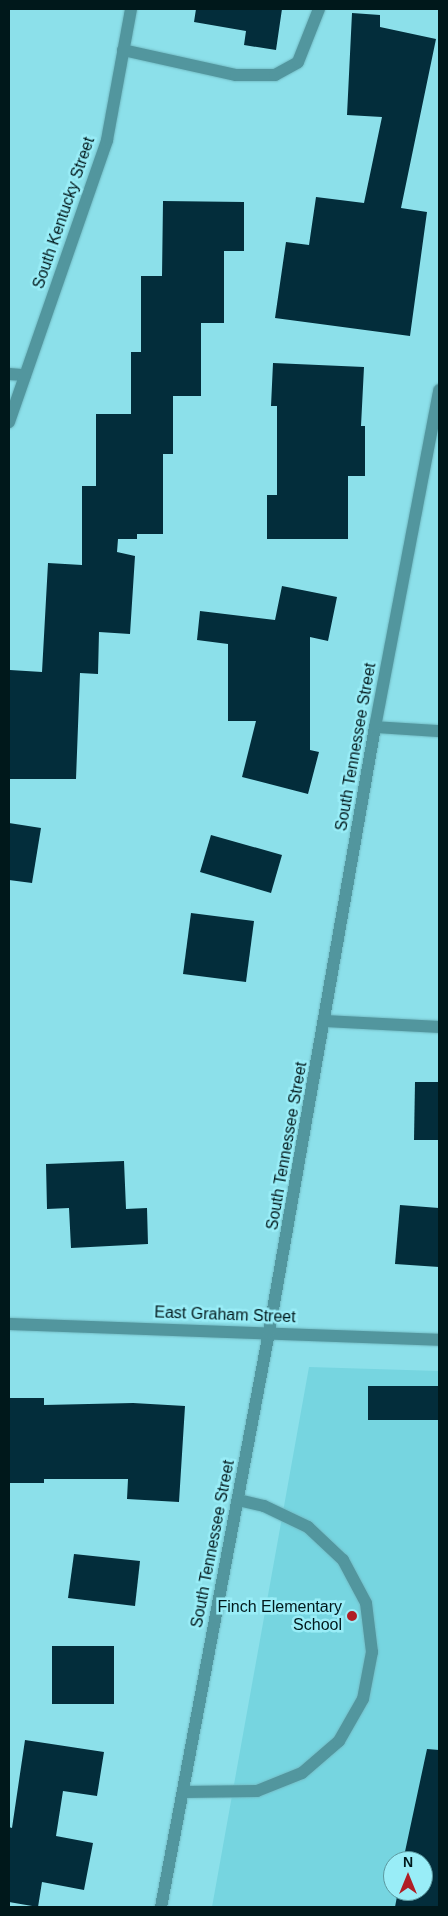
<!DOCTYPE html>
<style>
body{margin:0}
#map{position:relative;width:448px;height:1916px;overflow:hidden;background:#8ce0ea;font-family:Helvetica,sans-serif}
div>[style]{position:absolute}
.built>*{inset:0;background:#76d5e0}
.building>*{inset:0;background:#032d3b}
.roads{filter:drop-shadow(0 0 1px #73bcc5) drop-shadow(0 0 1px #73bcc5)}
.service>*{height:12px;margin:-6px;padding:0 6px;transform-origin:6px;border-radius:6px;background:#52969e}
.minor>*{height:12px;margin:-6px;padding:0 6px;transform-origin:6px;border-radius:6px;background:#52969e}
.tertiary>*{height:12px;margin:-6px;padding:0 6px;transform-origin:6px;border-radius:6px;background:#52969e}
.dots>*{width:14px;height:14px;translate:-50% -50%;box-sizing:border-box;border:2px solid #99edf7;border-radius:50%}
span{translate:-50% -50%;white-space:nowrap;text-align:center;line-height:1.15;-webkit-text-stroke:5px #99edf7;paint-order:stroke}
.street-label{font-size:16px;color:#00181b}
.poi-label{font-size:16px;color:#00181b}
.right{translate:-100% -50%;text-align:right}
.frame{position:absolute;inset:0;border:10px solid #00181b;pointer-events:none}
.north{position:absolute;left:383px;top:1851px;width:50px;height:50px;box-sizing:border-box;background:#99edf7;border:1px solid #5c989f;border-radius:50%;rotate:0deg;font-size:14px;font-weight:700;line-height:20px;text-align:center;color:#00181b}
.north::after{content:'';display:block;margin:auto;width:18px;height:22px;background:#b01e25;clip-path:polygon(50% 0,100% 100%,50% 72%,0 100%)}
</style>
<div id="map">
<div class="built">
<div style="clip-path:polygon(evenodd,309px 1367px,439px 1371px,439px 1907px,212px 1907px,309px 1367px,393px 1861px,423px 1861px,423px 1891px,393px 1891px,393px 1861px)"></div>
</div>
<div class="building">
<div style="clip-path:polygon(196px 9px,282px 9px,276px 50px,244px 45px,246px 31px,194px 22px)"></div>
<div style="clip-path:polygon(352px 13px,380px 15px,380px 27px,436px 39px,401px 208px,427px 212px,410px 336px,275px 318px,286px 242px,309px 245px,316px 197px,364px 203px,382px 117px,347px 115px)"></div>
<div style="clip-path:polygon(163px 201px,244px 202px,244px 251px,224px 251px,224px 323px,201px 323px,201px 396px,173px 396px,173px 454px,163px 454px,163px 534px,137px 534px,137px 539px,118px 539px,117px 552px,135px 556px,130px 634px,99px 632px,98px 674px,80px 673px,76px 779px,9px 779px,10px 670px,42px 672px,48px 563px,82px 565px,82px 486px,96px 486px,96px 414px,131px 414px,131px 352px,141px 352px,141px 276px,162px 276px)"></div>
<div style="clip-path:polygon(273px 363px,364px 367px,361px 426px,365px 426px,365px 476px,348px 476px,348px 539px,267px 539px,267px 495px,277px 495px,277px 406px,271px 406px)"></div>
<div style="clip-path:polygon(282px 586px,337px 597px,328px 641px,310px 637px,310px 750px,319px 752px,308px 794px,242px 777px,256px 721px,228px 721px,228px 644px,197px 640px,200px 611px,275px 620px)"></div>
<div style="clip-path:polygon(9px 823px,41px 828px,32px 883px,9px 880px)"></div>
<div style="clip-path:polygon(211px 835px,282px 855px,271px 893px,200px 872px)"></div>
<div style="clip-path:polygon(191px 913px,254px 921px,246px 982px,183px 974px)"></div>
<div style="clip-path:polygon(415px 1082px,439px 1082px,439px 1140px,414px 1140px)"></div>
<div style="clip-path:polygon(124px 1161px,126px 1209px,147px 1208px,148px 1244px,71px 1248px,69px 1208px,47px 1209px,46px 1164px)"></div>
<div style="clip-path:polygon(400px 1205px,439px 1208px,439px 1267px,395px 1264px)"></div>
<div style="clip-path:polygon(368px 1386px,439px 1386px,439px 1420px,368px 1420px)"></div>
<div style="clip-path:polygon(9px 1398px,44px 1398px,44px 1405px,133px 1403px,185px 1406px,179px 1502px,127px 1499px,128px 1479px,44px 1479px,44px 1483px,9px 1483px)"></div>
<div style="clip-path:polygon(74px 1554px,140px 1561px,135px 1606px,68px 1598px)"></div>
<div style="clip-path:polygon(52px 1646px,114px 1646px,114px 1704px,52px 1704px)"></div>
<div style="clip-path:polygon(25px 1740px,104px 1752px,97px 1796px,63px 1791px,56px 1836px,93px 1843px,84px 1890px,42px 1882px,38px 1907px,9px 1902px,9px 1827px,12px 1828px)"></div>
<div style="clip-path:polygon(427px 1749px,439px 1750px,439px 1907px,395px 1907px,398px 1891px,423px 1891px,423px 1861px,403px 1861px)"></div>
</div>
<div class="roads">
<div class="service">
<div style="left:123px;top:50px;width:116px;rotate:12.5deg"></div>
<div style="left:236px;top:75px;width:39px"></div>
<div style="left:275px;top:75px;width:26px;rotate:-29deg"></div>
<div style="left:298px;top:62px;width:57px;rotate:-68.4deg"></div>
<div style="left:183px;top:1792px;width:74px;rotate:-0.8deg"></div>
<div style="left:257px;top:1791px;width:48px;rotate:-21.8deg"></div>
<div style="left:302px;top:1773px;width:49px;rotate:-40.9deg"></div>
<div style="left:339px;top:1741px;width:48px;rotate:-60.3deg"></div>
<div style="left:363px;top:1699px;width:48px;rotate:-79.2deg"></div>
<div style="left:372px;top:1652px;width:49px;rotate:-97deg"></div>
<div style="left:366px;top:1603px;width:49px;rotate:-118.1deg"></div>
<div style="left:343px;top:1560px;width:48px;rotate:-136.7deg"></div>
<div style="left:308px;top:1527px;width:49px;rotate:-154.5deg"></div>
<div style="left:264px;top:1506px;width:27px;rotate:-167deg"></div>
</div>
<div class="minor">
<div style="left:9px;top:374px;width:16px;rotate:4deg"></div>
<div style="left:9px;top:422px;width:299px;rotate:-70.8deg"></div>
<div style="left:107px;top:140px;width:133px;rotate:-79.6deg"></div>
<div style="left:375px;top:727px;width:64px;rotate:3.6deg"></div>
<div style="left:326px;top:1021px;width:113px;rotate:3deg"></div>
<div style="left:9px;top:1324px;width:430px;rotate:2.1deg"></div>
</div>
<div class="tertiary">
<div style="left:161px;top:1907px;width:585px;rotate:-79.36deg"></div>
<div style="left:269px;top:1332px;width:614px;rotate:-80.06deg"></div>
<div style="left:375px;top:727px;width:343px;rotate:-79.2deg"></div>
</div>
</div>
<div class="dots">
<div style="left:352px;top:1616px;background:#b01e25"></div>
</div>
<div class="street-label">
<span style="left:64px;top:213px;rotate:-71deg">South Kentucky Street</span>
<span style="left:356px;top:747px;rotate:-80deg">South Tennessee Street</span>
<span style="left:287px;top:1146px;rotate:-80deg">South Tennessee Street</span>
<span style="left:225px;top:1315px;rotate:2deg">East Graham Street</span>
<span style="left:213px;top:1544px;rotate:-79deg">South Tennessee Street</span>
</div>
<div class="poi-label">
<span class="right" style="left:342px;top:1616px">Finch Elementary<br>School</span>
</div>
<div class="frame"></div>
<div class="north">N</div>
</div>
